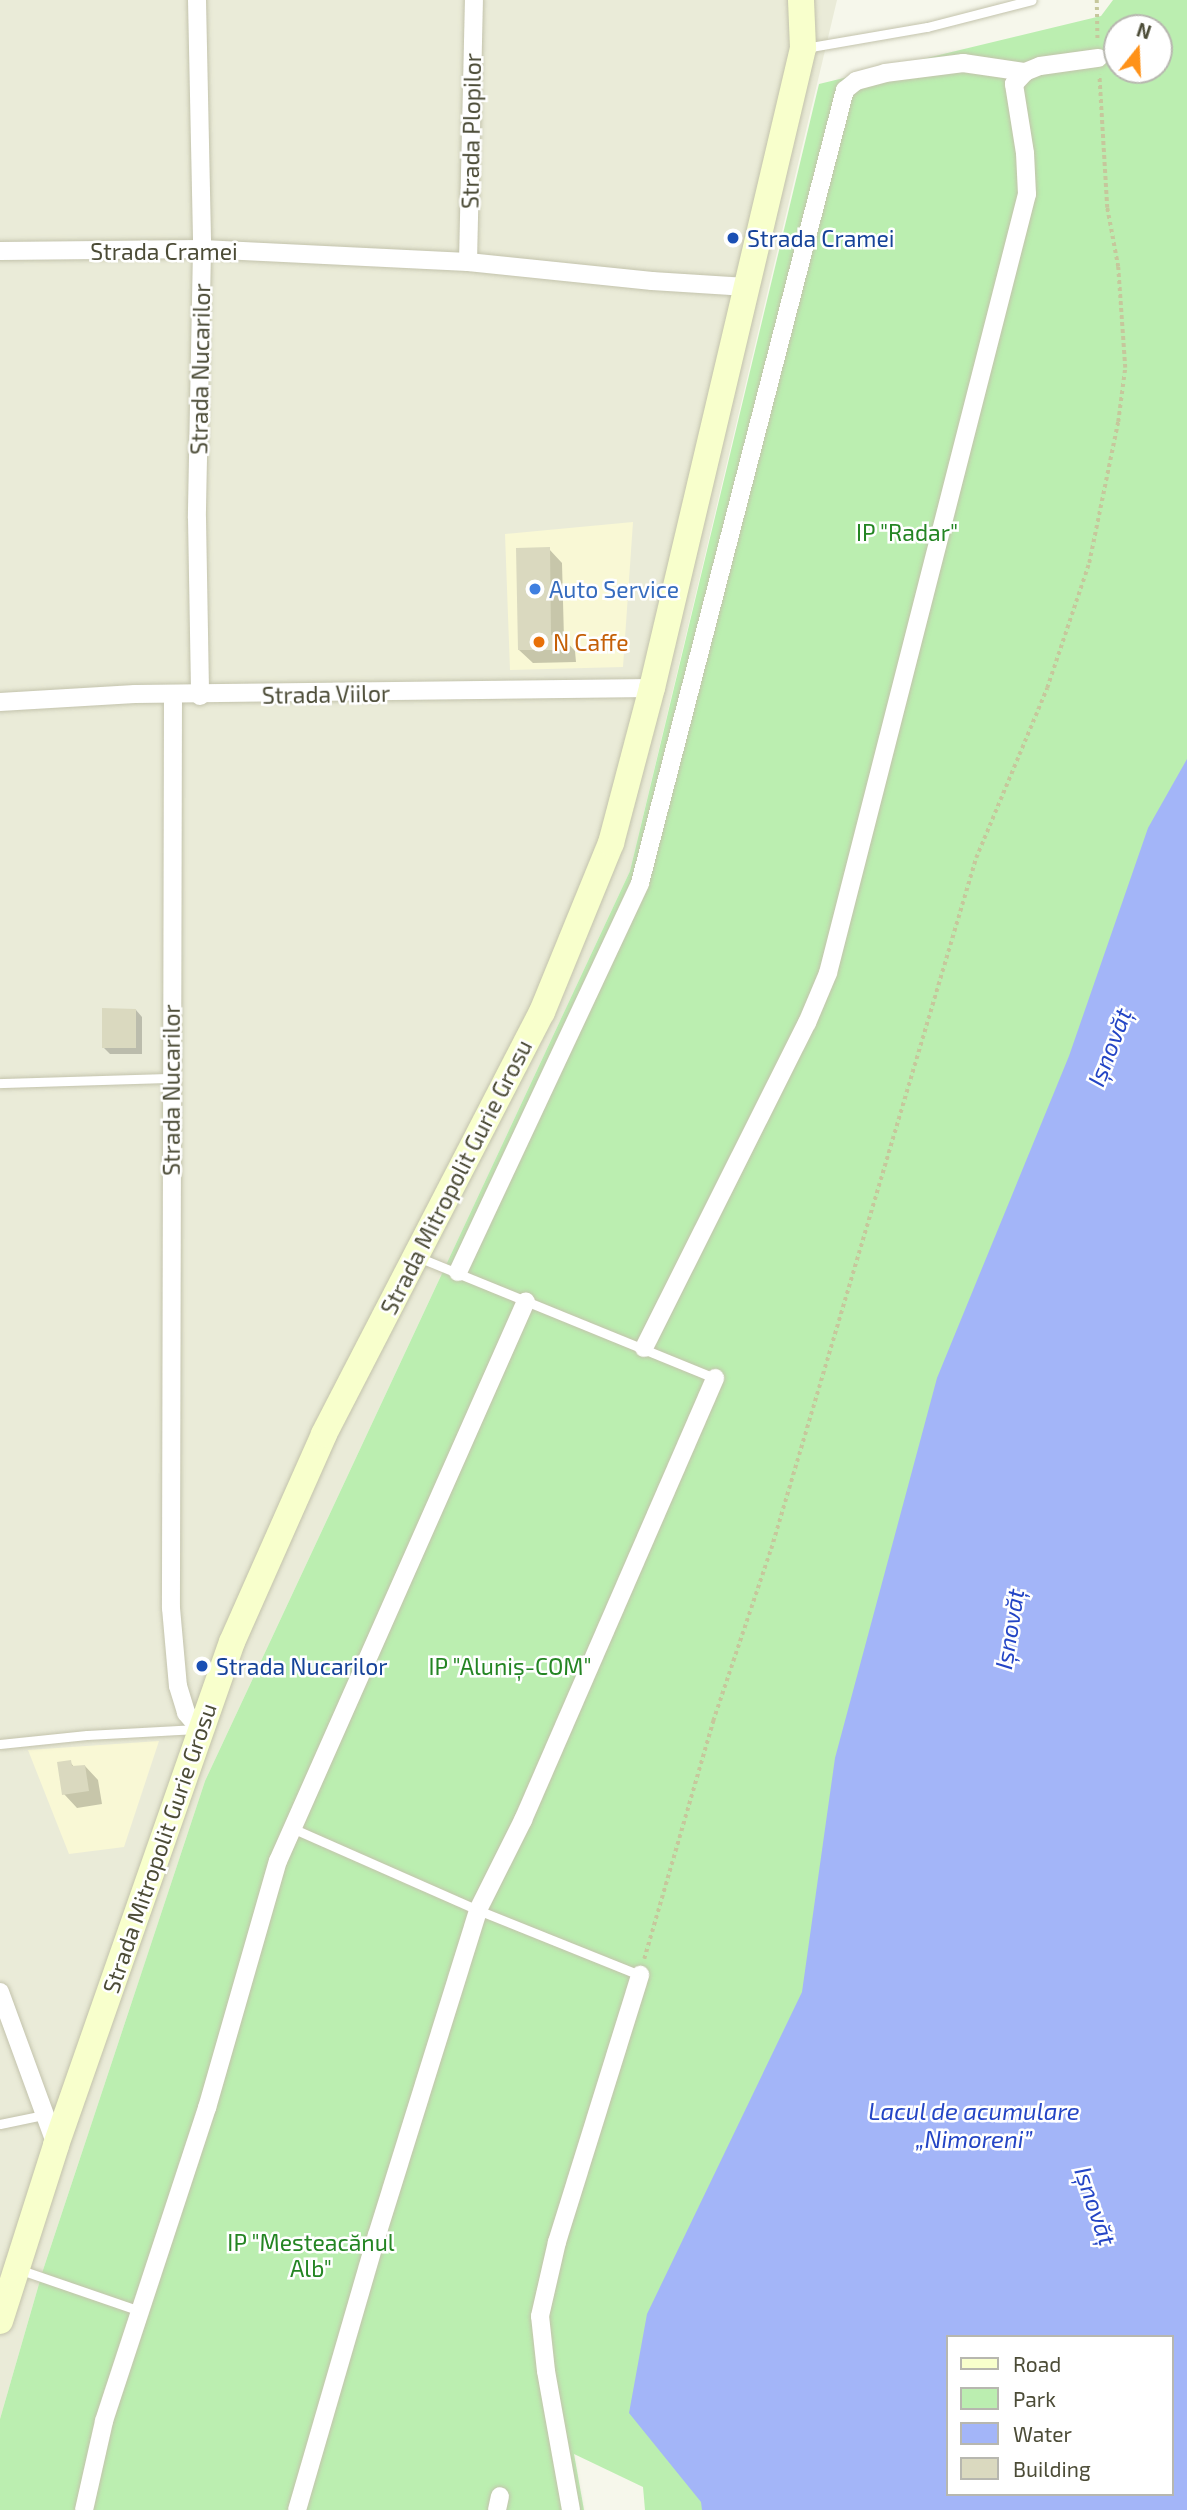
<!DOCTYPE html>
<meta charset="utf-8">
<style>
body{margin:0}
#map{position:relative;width:1187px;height:2510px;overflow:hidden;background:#f6f7eb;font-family:"Exo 2",sans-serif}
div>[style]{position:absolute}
.residential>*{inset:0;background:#eaebd8}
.commercial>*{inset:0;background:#f9f8d5}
.green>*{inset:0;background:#bbeeb0}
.water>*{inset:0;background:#a3b5f8}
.shadow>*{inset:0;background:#0003}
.building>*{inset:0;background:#dad9bf}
.path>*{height:3.5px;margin-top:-1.75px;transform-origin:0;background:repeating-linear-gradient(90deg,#c6c79c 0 3.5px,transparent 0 7px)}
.roads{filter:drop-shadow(0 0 2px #c3c3ac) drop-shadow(0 0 2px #c3c3ac)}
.lane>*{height:9px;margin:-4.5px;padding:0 4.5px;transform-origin:4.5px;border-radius:4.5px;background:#fff}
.street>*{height:18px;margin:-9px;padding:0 9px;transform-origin:9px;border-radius:9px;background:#fff}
.secondary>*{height:26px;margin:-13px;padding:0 13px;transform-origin:13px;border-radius:13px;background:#f8ffcc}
.dots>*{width:19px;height:19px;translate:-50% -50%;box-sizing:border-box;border:4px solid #fff;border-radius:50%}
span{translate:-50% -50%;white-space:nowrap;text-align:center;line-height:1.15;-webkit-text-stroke:5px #fff;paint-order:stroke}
.street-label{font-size:23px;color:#4c4c37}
.transit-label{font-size:23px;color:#164399}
.left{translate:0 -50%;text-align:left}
.park-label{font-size:23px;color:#248523}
.shop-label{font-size:23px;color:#366cbe}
.food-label{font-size:23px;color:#c56008}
.water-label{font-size:24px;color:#2445c5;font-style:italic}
.legend{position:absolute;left:946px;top:2335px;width:228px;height:161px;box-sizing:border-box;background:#fff;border:2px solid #b7b7af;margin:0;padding:9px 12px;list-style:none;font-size:21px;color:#4c4c37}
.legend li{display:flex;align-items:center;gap:14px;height:35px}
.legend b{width:35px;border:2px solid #b7b7af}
.north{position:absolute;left:1103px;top:14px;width:70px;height:70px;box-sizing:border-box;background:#fff;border:2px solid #b7b7af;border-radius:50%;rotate:18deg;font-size:19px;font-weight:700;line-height:28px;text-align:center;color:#4c4c37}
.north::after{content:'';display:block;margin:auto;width:24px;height:32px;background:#ff9219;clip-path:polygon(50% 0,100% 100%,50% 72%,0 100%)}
</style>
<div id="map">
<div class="residential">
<div style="clip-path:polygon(0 0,837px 0,630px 871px,205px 1781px,43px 2270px,0 2419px)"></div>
</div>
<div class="commercial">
<div style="clip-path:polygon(633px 522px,623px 667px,510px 670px,505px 534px)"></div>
<div style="clip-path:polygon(159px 1741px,124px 1847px,69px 1854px,28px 1750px)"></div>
</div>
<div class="green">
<div style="clip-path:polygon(evenodd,1113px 0,1187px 0,1187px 894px,721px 2510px,645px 2510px,643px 2487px,574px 2454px,584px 2510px,0 2510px,0 2419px,43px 2270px,205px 1781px,630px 871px,819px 84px,1101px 16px,1113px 0,1117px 28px,1159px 28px,1159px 70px,1117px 70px,1117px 28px)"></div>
</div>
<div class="water">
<div style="clip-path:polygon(evenodd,1187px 759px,1187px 2510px,702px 2510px,701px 2502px,629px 2413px,647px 2314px,802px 1992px,835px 1758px,937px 1378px,1069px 1056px,1148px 828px,1187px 759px,947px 2337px,1171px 2337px,1171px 2494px,947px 2494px,947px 2337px)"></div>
</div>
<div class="shadow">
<div style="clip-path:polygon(549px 549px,562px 563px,564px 639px,575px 651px,576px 662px,533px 663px,519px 650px)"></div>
<div style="clip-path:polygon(136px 1010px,142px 1017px,142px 1054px,110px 1054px,103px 1047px)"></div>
<div style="clip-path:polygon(70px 1762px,75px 1768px,85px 1766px,98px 1780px,102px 1804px,77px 1808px,64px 1794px)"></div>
</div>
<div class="building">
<div style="clip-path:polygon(550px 547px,551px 635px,563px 636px,563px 650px,518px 650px,516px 548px)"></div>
<div style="clip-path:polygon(102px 1008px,136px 1009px,136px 1048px,102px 1048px)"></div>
<div style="clip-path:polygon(71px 1760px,72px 1766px,85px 1765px,89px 1791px,62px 1795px,57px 1762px)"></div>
</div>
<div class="path">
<div style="left:1097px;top:0;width:39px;rotate:89deg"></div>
<div style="left:644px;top:1959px;width:248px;rotate:-73.8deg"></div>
<div style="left:713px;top:1721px;width:182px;rotate:-71.4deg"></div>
<div style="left:771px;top:1549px;width:721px;rotate:-73.48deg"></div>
<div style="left:976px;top:858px;width:184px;rotate:-67.3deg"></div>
<div style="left:1047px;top:688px;width:132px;rotate:-71.4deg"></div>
<div style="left:1089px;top:563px;width:144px;rotate:-78.4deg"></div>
<div style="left:1118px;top:422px;width:54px;rotate:-82.6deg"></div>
<div style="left:1125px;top:368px;width:101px;rotate:-94deg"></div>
<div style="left:1118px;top:267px;width:60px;rotate:-100.6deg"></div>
<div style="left:1107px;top:208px;width:133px;rotate:-93.4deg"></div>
</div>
<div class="roads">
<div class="lane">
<div style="left:805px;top:48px;width:124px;rotate:-9.8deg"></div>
<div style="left:927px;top:27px;width:108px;rotate:-14.4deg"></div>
<div style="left:0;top:1083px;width:171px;rotate:-1.7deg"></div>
<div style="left:418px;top:1257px;width:321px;rotate:22.2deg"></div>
<div style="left:0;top:1744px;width:87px;rotate:-5.9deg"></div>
<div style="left:87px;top:1735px;width:110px;rotate:-3.1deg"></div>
<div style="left:294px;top:1829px;width:201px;rotate:23.8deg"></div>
<div style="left:478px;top:1910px;width:175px;rotate:21.9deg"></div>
<div style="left:0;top:2124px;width:45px;rotate:-11.6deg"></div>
<div style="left:18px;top:2269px;width:129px;rotate:19deg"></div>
</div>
<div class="street">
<div style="left:197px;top:0;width:249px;rotate:88.8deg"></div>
<div style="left:202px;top:249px;width:269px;rotate:91.1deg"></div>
<div style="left:197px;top:518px;width:178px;rotate:89deg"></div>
<div style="left:0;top:251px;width:202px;rotate:-0.6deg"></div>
<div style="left:202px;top:249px;width:266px;rotate:2.8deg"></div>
<div style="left:468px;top:262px;width:185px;rotate:5.9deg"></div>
<div style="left:652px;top:281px;width:95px;rotate:3.6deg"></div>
<div style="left:468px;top:262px;width:262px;rotate:-88.7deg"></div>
<div style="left:173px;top:696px;width:912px;rotate:90.13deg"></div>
<div style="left:171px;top:1608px;width:78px;rotate:84.9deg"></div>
<div style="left:178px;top:1686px;width:28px;rotate:73deg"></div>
<div style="left:186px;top:1713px;width:21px;rotate:49deg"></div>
<div style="left:0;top:702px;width:135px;rotate:-3.4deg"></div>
<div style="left:135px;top:694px;width:517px;rotate:-0.66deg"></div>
<div style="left:458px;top:1272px;width:429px;rotate:-64.9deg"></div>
<div style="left:640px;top:883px;width:819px;rotate:-75.51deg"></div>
<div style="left:845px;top:90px;width:14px;rotate:-39deg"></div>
<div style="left:856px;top:81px;width:30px;rotate:-15deg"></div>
<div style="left:885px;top:73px;width:79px;rotate:-7.3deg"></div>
<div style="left:963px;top:63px;width:63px;rotate:8.3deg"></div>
<div style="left:644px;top:1348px;width:364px;rotate:-63.4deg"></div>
<div style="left:807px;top:1023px;width:54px;rotate:-67.2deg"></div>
<div style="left:828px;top:973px;width:804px;rotate:-75.67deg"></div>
<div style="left:1027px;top:194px;width:41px;rotate:-92.8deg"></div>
<div style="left:1025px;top:153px;width:70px;rotate:-99.1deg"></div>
<div style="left:1014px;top:84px;width:16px;rotate:-47deg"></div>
<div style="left:1025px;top:72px;width:16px;rotate:-22deg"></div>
<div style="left:1040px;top:66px;width:59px;rotate:-7.9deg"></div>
<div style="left:0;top:1992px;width:163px;rotate:69.9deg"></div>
<div style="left:84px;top:2510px;width:91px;rotate:-77.3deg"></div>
<div style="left:104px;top:2421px;width:330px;rotate:-71.8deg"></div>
<div style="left:207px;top:2108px;width:257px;rotate:-74deg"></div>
<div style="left:278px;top:1861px;width:612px;rotate:-66.11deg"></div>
<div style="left:297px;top:2510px;width:286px;rotate:-73.8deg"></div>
<div style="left:377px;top:2235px;width:340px;rotate:-72.7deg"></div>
<div style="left:478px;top:1910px;width:101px;rotate:-63.4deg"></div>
<div style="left:523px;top:1820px;width:482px;rotate:-66.5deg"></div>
<div style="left:497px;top:2510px;width:14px;rotate:-78deg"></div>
<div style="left:571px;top:2510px;width:141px;rotate:-100.2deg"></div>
<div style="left:546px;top:2371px;width:55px;rotate:-96.2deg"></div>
<div style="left:540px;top:2316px;width:76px;rotate:-77.1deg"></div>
<div style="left:557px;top:2242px;width:280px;rotate:-72.7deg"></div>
</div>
<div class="secondary">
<div style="left:0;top:2321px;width:185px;rotate:-72.3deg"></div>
<div style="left:56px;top:2145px;width:533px;rotate:-70.72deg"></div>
<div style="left:232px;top:1642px;width:227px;rotate:-66.1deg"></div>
<div style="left:324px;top:1434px;width:475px;rotate:-62.7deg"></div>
<div style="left:542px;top:1012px;width:183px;rotate:-67.8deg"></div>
<div style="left:611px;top:843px;width:160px;rotate:-75.2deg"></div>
<div style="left:652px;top:688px;width:658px;rotate:-76.72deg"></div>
<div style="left:803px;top:48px;width:48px;rotate:-92.4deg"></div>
</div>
</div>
<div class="dots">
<div style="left:733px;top:238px;background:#1a4fb4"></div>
<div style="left:535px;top:589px;background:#3f7fe0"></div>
<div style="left:539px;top:642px;background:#e8710a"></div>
<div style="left:202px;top:1666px;background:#1a4fb4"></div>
</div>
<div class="street-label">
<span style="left:471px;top:131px;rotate:-89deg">Strada Plopilor</span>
<span style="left:164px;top:251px">Strada Cramei</span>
<span style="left:200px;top:369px;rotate:-89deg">Strada Nucarilor</span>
<span style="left:326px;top:694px;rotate:-1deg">Strada Viilor</span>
<span style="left:171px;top:1090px;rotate:-90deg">Strada Nucarilor</span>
<span style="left:456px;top:1177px;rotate:-63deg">Strada Mitropolit Gurie Grosu</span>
<span style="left:159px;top:1848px;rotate:-71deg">Strada Mitropolit Gurie Grosu</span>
</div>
<div class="transit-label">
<span class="left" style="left:747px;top:238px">Strada Cramei</span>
<span class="left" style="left:216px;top:1666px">Strada Nucarilor</span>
</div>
<div class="park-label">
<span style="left:907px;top:532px">IP "Radar"</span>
<span style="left:510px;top:1666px">IP "Aluniș-COM"</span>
<span style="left:311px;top:2255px">IP "Mesteacănul<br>Alb"</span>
</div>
<div class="shop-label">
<span class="left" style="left:549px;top:589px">Auto Service</span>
</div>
<div class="food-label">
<span class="left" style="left:553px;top:642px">N Caffe</span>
</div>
<div class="water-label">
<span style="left:1109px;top:1047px;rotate:-69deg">Ișnovăț</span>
<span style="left:1009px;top:1629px;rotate:-81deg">Ișnovăț</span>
<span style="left:974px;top:2125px">Lacul de acumulare<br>„Nimoreni”</span>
<span style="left:1096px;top:2206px;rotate:71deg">Ișnovăț</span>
</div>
<ul class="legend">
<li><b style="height:9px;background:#f8ffcc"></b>Road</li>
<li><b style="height:19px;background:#bbeeb0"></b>Park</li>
<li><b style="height:19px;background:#a3b5f8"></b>Water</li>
<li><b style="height:19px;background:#dad9bf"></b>Building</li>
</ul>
<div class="north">N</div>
</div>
